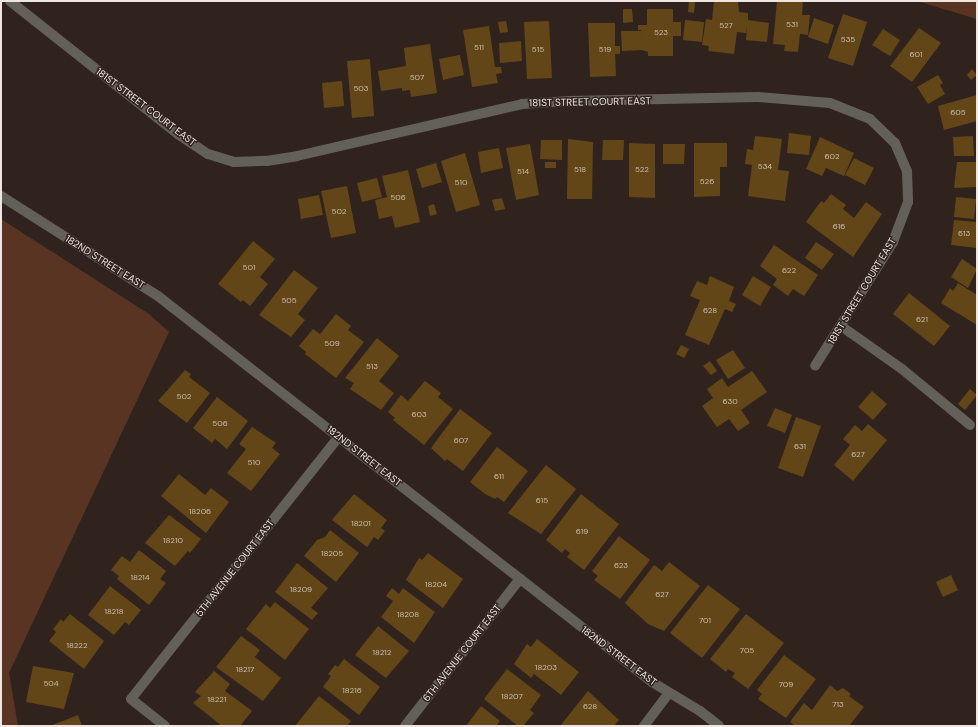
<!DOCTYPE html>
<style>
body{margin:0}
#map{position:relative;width:978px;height:727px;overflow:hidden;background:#30231d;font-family:"DM Sans",sans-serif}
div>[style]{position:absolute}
.green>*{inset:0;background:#593423}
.building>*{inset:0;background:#624618}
.service>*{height:10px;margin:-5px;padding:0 5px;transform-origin:5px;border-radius:5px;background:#63605a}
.minor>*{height:10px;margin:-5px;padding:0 5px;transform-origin:5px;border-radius:5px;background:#63605a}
span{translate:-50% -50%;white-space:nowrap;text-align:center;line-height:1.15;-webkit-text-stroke:3px #30231d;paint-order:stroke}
.number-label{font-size:8px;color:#ccbeb0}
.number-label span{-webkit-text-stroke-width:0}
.street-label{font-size:10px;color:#efe6e2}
.frame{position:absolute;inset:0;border:2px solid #efe6e2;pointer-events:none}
</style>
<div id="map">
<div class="green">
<div style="clip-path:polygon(917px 1px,977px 1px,977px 19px)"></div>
<div style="clip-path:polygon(1px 219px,149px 314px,169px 332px,9px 673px,18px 726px,1px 726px)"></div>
</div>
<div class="building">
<div style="clip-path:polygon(689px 1px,695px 2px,694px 13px,688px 12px)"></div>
<div style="clip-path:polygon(714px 1px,738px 1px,739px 12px,748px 13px,748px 20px,769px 23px,767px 42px,746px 40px,747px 25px,746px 33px,737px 32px,734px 54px,708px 51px,709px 46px,702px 45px,706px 19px,712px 20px)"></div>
<div style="clip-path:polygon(777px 1px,803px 1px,802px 15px,810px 15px,808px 35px,800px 34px,798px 52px,784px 51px,785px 45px,773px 44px)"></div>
<div style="clip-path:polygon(623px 9px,632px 9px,633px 22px,623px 23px)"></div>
<div style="clip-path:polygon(647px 9px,673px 9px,673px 22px,681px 22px,681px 36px,673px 36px,673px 56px,648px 56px,648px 52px,642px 50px,622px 51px,621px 31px,641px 31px,642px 39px,641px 30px,638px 30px,638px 25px,647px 25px)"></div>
<div style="clip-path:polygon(843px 14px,867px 22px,853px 66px,828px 58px)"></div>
<div style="clip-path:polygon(814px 18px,834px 25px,828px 44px,808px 37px)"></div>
<div style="clip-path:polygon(685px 20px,704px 22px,702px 42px,683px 40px)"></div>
<div style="clip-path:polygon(506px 21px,508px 32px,500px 33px,498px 22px)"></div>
<div style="clip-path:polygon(549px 21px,552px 78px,527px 79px,524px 22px)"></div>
<div style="clip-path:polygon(588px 23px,615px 23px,615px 46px,620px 46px,620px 54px,615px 54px,616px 76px,590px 77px)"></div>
<div style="clip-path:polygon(489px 26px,495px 67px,501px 67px,502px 73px,496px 74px,498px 83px,472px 87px,463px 30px)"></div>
<div style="clip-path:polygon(919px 28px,941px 43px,912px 82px,890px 66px)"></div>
<div style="clip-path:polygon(883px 29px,900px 40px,890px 56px,872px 45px)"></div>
<div style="clip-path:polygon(521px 41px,522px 61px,500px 63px,499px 43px)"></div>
<div style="clip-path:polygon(430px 44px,437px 93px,411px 97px,410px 90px,402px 91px,402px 88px,381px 91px,378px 71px,406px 66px,404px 48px)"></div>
<div style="clip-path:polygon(460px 55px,464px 75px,443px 80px,439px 59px)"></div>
<div style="clip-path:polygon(370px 59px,374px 116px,352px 118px,347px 61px)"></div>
<div style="clip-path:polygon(972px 69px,977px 75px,971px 80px,967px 75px)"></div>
<div style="clip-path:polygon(938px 75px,943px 83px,940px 85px,945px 94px,928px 104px,917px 87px)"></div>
<div style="clip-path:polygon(342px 81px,344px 106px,324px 108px,322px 83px)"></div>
<div style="clip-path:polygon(977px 95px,977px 121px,944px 130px,938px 106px)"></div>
<div style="clip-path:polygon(789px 133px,811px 136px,809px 155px,787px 153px)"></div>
<div style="clip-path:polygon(755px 136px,782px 139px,778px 170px,789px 171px,785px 201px,748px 196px,752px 165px,745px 164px,747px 149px,753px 150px)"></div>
<div style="clip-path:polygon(973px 136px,974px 156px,954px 156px,953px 137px)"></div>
<div style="clip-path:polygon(820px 137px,854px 153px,844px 176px,826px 168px,822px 176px,806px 169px)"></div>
<div style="clip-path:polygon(568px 139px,593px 142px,592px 199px,567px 199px)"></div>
<div style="clip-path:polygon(541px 140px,562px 140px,562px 160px,540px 159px)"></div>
<div style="clip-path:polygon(603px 140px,624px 140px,623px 160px,602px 160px)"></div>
<div style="clip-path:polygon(629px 143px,655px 144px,655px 198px,629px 197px)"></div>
<div style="clip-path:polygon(694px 143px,727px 143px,727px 167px,720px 167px,720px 196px,694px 197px)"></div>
<div style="clip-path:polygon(530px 144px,539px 195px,516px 200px,506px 148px)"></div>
<div style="clip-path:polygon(663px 144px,685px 144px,684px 164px,663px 164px)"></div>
<div style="clip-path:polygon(499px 148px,503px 168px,481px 173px,478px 152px)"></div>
<div style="clip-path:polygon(465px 153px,480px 205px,456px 212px,441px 161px)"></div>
<div style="clip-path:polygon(854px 158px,874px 168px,865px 185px,845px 175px)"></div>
<div style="clip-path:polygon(545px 162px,556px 162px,556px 168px,545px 168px)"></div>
<div style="clip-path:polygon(957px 162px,977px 162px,977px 187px,954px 188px)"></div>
<div style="clip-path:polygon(436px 163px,442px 182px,422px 188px,416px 169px)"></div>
<div style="clip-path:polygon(408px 170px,420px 222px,395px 228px,392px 216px,379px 219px,375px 200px,387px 197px,382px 176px)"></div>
<div style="clip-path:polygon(377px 178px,382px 197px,362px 202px,357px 183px)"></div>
<div style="clip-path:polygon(347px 186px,356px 233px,331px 238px,321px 191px)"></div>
<div style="clip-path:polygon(831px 194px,846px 205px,843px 209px,854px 218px,866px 202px,882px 214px,853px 257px,806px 222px,821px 201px,824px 203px)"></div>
<div style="clip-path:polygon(319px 195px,323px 215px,301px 219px,298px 199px)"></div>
<div style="clip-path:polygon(956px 197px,976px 199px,974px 219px,954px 217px)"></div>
<div style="clip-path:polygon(502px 198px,505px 209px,495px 211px,492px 200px)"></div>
<div style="clip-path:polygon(434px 204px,437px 214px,430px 216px,428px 206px)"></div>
<div style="clip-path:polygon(954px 220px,977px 222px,977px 248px,951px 245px)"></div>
<div style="clip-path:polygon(253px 241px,275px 259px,260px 277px,268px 284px,250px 306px,243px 300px,241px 302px,218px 284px)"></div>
<div style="clip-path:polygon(816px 242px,834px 254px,822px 270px,805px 258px)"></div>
<div style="clip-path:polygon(774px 245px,818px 275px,804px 296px,793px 289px,788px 296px,773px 285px,777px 279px,760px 266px)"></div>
<div style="clip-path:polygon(962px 259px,977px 269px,968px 288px,951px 277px)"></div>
<div style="clip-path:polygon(294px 270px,318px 288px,298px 314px,305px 320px,291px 337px,259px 315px)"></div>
<div style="clip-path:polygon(710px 276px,734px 287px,729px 301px,736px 304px,732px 312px,725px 309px,709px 345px,685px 335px,700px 300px,690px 296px,697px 281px,707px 285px)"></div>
<div style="clip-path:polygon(753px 276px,771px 287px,760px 306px,742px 295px)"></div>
<div style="clip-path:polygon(958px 283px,977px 295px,977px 325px,941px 303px,950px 288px,953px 291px)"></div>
<div style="clip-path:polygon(909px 293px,950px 326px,934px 346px,893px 314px)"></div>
<div style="clip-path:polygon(336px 314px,351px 326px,348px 330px,364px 342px,336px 378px,305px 354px,306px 352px,299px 346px,313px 329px,320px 334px)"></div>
<div style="clip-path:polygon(377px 338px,399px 356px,379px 381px,394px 393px,381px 410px,350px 389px,354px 383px,345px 378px)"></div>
<div style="clip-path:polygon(681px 345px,689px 349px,684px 358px,676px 354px)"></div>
<div style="clip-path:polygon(733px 350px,745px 368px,728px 379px,716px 360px)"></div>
<div style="clip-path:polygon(710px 361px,717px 371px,711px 375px,703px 366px)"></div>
<div style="clip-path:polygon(185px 370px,191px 374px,189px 377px,210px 393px,187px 423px,158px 401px)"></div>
<div style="clip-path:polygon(752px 371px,767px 392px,741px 410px,750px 423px,738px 431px,729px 419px,717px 427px,702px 406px,713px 398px,707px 389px,722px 378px,728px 387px)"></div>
<div style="clip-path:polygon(425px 381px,441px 393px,438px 397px,453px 409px,424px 445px,393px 420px,395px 418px,388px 412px,401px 395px,408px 401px)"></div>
<div style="clip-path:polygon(970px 389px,977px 395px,965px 410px,958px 404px)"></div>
<div style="clip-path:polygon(872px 391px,887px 404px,873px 420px,858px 407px)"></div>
<div style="clip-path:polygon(217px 397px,248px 421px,227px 449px,215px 439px,212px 443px,193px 428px)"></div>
<div style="clip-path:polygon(775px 408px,792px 415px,785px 433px,767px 426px)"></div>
<div style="clip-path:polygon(460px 409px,492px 433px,463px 471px,447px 459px,445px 461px,431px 448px)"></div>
<div style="clip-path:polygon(796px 417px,821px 426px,803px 477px,778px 468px)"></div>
<div style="clip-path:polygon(868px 424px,887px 440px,853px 481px,834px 465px,850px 445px,843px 439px,855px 425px,862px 431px)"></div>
<div style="clip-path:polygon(252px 427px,276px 443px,272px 448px,280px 454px,251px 491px,227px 473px,246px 449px,239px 444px)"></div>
<div style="clip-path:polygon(497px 447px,528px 471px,504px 502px,497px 497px,495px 499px,485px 494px,470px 482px)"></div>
<div style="clip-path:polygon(546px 465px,576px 489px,541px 534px,508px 513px)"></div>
<div style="clip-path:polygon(179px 474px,205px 495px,211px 488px,229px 502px,206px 533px,161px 496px)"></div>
<div style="clip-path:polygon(354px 494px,387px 520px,381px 528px,385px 531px,378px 540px,374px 537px,367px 547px,332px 520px)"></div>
<div style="clip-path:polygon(581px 494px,619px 524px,584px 570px,567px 557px,570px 553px,565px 549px,562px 553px,546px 540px)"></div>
<div style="clip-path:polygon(169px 515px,201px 539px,190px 553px,188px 551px,175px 566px,145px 543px)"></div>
<div style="clip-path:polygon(330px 530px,359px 553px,336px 582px,304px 556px,317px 540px,325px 537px)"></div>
<div style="clip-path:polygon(619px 536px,650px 560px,620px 599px,594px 580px,598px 576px,592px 571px)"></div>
<div style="clip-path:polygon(139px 550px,166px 571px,160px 579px,166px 583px,149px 605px,117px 579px,119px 576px,111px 570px,122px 556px,130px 562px)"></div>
<div style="clip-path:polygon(428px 553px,463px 579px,443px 608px,406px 580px,419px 558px,422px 560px)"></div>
<div style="clip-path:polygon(669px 562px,700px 586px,664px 631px,648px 624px,625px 603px,654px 565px,662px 571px)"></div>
<div style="clip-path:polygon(297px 563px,328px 588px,311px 608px,318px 613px,312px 620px,275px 592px)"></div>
<div style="clip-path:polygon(951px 575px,958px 590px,943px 597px,936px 582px)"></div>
<div style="clip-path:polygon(708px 585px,740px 609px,702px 658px,670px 633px)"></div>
<div style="clip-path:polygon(110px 586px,141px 610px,129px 625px,125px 622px,114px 635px,88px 615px)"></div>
<div style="clip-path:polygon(392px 588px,399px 594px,403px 588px,435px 612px,414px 643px,381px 617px,393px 601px,386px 596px)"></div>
<div style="clip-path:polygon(275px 602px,309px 629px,285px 660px,246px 629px,266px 604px,270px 608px)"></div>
<div style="clip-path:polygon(70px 614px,104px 641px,84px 669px,49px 641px,56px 632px,53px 629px,61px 619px,63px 622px)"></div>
<div style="clip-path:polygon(746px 614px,784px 643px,748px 689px,732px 677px,735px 673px,728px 669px,726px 672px,710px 659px)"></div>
<div style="clip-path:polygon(378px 626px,409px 651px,386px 678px,355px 655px)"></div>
<div style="clip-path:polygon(241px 636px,260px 650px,255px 657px,281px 678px,263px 701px,216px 667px)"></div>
<div style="clip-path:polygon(537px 639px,579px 672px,561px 695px,534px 674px,531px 678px,514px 664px,527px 644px,531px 647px)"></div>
<div style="clip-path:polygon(784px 655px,816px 679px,786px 718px,758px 699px,762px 694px,757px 690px)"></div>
<div style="clip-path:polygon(344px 659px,380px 687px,359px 715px,323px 687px,331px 676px,328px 674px,335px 665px,338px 667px)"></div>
<div style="clip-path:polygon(33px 666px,74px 673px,64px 709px,26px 702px)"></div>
<div style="clip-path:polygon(507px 669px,541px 695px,530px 710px,534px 713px,523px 726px,518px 726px,484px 699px)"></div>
<div style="clip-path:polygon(214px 671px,230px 684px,225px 691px,252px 711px,240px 726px,222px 726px,193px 703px,201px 696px,195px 692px)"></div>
<div style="clip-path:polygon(830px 685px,837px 691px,843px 688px,851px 694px,849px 696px,864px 707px,849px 726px,795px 726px,790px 722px,804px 703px,812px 710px)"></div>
<div style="clip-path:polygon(588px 691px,619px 720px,614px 726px,560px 726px)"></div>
<div style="clip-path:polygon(319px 696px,351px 721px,347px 726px,295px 726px)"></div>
<div style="clip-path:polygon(481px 706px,500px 721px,496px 726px,466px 726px)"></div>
<div style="clip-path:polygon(78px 715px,82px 726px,50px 726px)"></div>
</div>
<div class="service">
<div style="left:841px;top:326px;width:75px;rotate:35.2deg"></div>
<div style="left:902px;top:369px;width:88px;rotate:39.5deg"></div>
<div style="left:644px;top:726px;width:41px;rotate:-52.9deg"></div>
</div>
<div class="minor">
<div style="left:10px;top:1px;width:214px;rotate:38.4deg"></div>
<div style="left:178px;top:134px;width:36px;rotate:34deg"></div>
<div style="left:208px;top:154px;width:27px;rotate:17deg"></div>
<div style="left:234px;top:162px;width:33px;rotate:-2deg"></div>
<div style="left:267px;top:161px;width:30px;rotate:-9deg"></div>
<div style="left:297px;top:156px;width:231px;rotate:-13deg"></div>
<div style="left:522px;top:104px;width:48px;rotate:-3.6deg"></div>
<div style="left:570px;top:101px;width:188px;rotate:-1.2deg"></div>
<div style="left:758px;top:97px;width:72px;rotate:4.8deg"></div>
<div style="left:830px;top:103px;width:43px;rotate:21.8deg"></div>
<div style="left:870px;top:119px;width:35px;rotate:44deg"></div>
<div style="left:895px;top:143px;width:30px;rotate:67deg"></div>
<div style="left:907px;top:171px;width:31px;rotate:88deg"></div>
<div style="left:908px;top:202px;width:43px;rotate:110.6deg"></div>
<div style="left:893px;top:242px;width:146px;rotate:122.2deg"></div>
<div style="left:1px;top:196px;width:186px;rotate:32.5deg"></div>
<div style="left:158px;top:296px;width:627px;rotate:38deg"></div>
<div style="left:652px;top:682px;width:56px;rotate:31.1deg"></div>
<div style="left:700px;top:711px;width:24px;rotate:38deg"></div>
<div style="left:165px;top:726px;width:43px;rotate:-141.5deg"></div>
<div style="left:131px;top:699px;width:335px;rotate:-51.6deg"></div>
<div style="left:405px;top:726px;width:187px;rotate:-52deg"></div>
</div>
<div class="number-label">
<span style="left:792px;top:25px">531</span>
<span style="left:726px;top:26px">527</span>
<span style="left:661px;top:33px">523</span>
<span style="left:848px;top:40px">535</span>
<span style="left:479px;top:48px">511</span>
<span style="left:538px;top:50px">515</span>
<span style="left:605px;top:50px">519</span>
<span style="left:916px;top:55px">601</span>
<span style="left:417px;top:78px">507</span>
<span style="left:361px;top:89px">503</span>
<span style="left:958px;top:113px">605</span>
<span style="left:832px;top:157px">602</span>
<span style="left:765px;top:167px">534</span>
<span style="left:580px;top:170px">518</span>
<span style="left:642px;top:170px">522</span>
<span style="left:523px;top:172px">514</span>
<span style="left:707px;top:182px">526</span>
<span style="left:461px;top:183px">510</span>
<span style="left:398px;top:198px">506</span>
<span style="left:339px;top:212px">502</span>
<span style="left:839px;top:227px">616</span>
<span style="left:964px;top:234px">613</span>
<span style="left:249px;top:268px">501</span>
<span style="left:789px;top:271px">622</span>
<span style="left:289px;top:301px">505</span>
<span style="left:710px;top:311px">628</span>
<span style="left:922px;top:320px">621</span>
<span style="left:332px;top:344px">509</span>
<span style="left:372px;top:367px">513</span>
<span style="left:184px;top:397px">502</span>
<span style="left:730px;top:402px">630</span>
<span style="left:419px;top:415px">603</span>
<span style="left:220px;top:424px">506</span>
<span style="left:461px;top:441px">607</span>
<span style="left:800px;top:447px">631</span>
<span style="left:858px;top:455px">627</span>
<span style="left:254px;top:463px">510</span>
<span style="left:499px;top:477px">611</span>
<span style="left:542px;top:501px">615</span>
<span style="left:200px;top:512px">18206</span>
<span style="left:361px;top:524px">18201</span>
<span style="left:582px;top:532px">619</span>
<span style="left:173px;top:541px">18210</span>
<span style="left:332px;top:554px">18205</span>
<span style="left:621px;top:566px">623</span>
<span style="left:140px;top:578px">18214</span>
<span style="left:436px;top:585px">18204</span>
<span style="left:301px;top:590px">18209</span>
<span style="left:662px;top:595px">627</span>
<span style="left:114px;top:612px">18218</span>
<span style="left:408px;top:615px">18208</span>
<span style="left:705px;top:621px">701</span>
<span style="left:77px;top:646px">18222</span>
<span style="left:747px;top:651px">705</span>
<span style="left:382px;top:653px">18212</span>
<span style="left:546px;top:668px">18203</span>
<span style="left:245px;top:670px">18217</span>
<span style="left:51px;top:684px">504</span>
<span style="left:786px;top:685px">709</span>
<span style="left:352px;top:691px">18216</span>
<span style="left:512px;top:697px">18207</span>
<span style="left:217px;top:700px">18221</span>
<span style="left:838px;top:705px">713</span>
<span style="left:590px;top:707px">628</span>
</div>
<div class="street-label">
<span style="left:590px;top:102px;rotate:-1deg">181ST STREET COURT EAST</span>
<span style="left:146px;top:107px;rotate:37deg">181ST STREET COURT EAST</span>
<span style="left:105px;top:262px;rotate:32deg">182ND STREET EAST</span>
<span style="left:862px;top:291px;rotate:-59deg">181ST STREET COURT EAST</span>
<span style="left:364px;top:456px;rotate:38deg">182ND STREET EAST</span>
<span style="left:235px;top:568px;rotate:-52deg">5TH AVENUE COURT EAST</span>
<span style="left:462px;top:653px;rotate:-52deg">6TH AVENUE COURT EAST</span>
<span style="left:619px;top:656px;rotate:37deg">182ND STREET EAST</span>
</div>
<div class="frame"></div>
</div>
